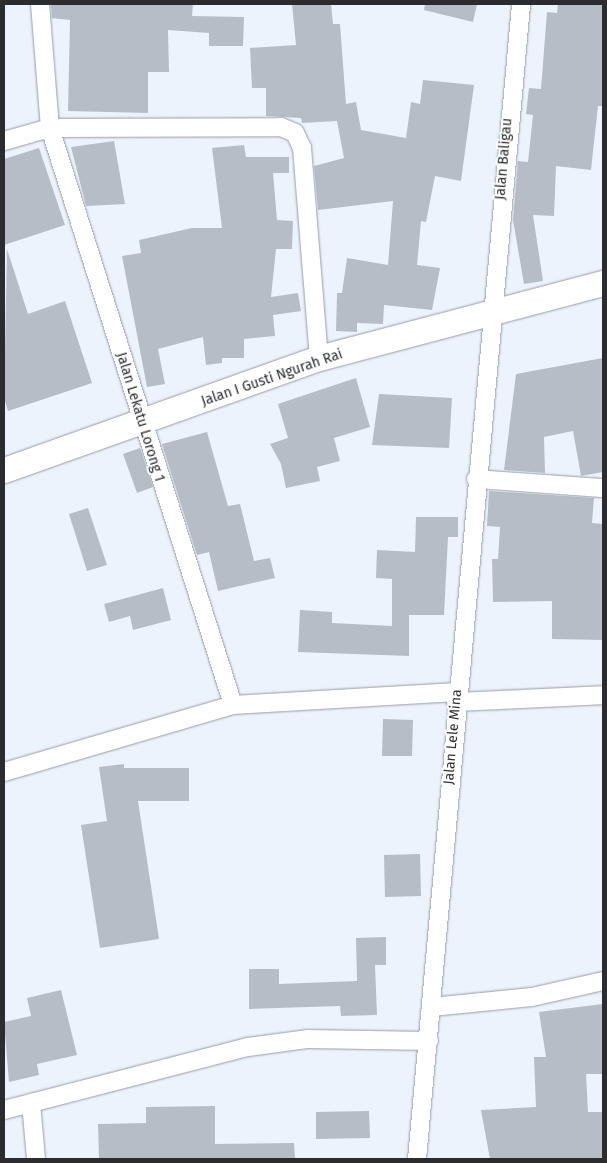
<!DOCTYPE html>
<style>
body{margin:0}
#map{position:relative;width:607px;height:1163px;overflow:hidden;background:#edf3fd;font-family:"Fira Sans",sans-serif}
div>[style]{position:absolute}
.building>*{inset:0;background:#b7bdc7}
.roads{filter:drop-shadow(0 0 1px #969ca5) drop-shadow(0 0 1px #969ca5)}
.minor>*{height:18px;margin:-9px;padding:0 9px;transform-origin:9px;border-radius:9px;background:#fff}
.secondary>*{height:25px;margin:-12.5px;padding:0 12.5px;transform-origin:12.5px;border-radius:12.5px;background:#fff}
span{translate:-50% -50%;white-space:nowrap;text-align:center;line-height:1.15;-webkit-text-stroke:4px #fff;paint-order:stroke}
.street-label{font-size:14px;color:#2a2c30}
.frame{position:absolute;inset:0;border:5px solid #2a2c30;pointer-events:none}
</style>
<div id="map">
<div class="building">
<div style="clip-path:polygon(51px 4px,193px 4px,192px 16px,244px 17px,243px 46px,209px 46px,209px 33px,168px 30px,169px 72px,148px 72px,148px 113px,68px 111px,70px 20px,52px 18px)"></div>
<div style="clip-path:polygon(292px 4px,331px 4px,333px 24px,340px 24px,346px 104px,356px 102px,361px 130px,406px 138px,411px 102px,420px 104px,423px 80px,474px 85px,461px 181px,435px 176px,426px 222px,421px 221px,417px 265px,440px 268px,432px 310px,384px 305px,383px 324px,357px 323px,357px 332px,336px 331px,337px 293px,342px 293px,347px 258px,388px 265px,393px 201px,318px 210px,314px 166px,344px 158px,337px 121px,302px 123px,301px 118px,266px 116px,266px 88px,252px 88px,250px 48px,296px 45px)"></div>
<div style="clip-path:polygon(425px 4px,477px 4px,473px 22px,424px 10px)"></div>
<div style="clip-path:polygon(558px 4px,602px 4px,603px 106px,598px 106px,591px 170px,556px 166px,554px 216px,533px 215px,543px 281px,524px 284px,513px 220px,518px 161px,528px 162px,533px 115px,526px 114px,529px 88px,541px 89px,547px 12px,557px 13px)"></div>
<div style="clip-path:polygon(114px 141px,125px 204px,86px 206px,71px 147px)"></div>
<div style="clip-path:polygon(244px 145px,246px 157px,289px 157px,289px 173px,273px 173px,277px 220px,293px 221px,292px 249px,276px 249px,271px 297px,298px 293px,301px 311px,273px 315px,275px 336px,244px 339px,244px 358px,222px 358px,222px 363px,206px 365px,203px 337px,158px 349px,165px 384px,147px 387px,122px 256px,141px 253px,139px 240px,192px 228px,222px 228px,212px 148px)"></div>
<div style="clip-path:polygon(39px 148px,65px 225px,4px 245px,4px 159px)"></div>
<div style="clip-path:polygon(7px 249px,28px 314px,65px 301px,92px 383px,8px 411px,4px 398px)"></div>
<div style="clip-path:polygon(603px 358px,603px 472px,581px 476px,573px 431px,544px 437px,545px 473px,504px 470px,516px 374px)"></div>
<div style="clip-path:polygon(356px 378px,370px 427px,334px 438px,340px 461px,317px 467px,320px 481px,286px 488px,281px 464px,270px 444px,288px 438px,278px 404px)"></div>
<div style="clip-path:polygon(379px 394px,452px 398px,449px 448px,372px 445px)"></div>
<div style="clip-path:polygon(207px 432px,228px 506px,240px 504px,254px 561px,270px 558px,275px 578px,218px 591px,209px 552px,197px 555px,162px 444px)"></div>
<div style="clip-path:polygon(140px 448px,153px 487px,137px 493px,123px 454px)"></div>
<div style="clip-path:polygon(489px 491px,594px 498px,592px 523px,603px 524px,603px 640px,552px 639px,552px 601px,493px 602px,492px 559px,498px 559px,500px 527px,487px 526px)"></div>
<div style="clip-path:polygon(88px 508px,107px 565px,87px 571px,69px 514px)"></div>
<div style="clip-path:polygon(416px 517px,458px 517px,458px 537px,448px 537px,444px 615px,409px 615px,409px 656px,298px 652px,300px 610px,332px 612px,332px 623px,392px 626px,392px 579px,376px 578px,377px 550px,415px 552px)"></div>
<div style="clip-path:polygon(163px 588px,171px 620px,133px 630px,130px 616px,109px 622px,104px 604px)"></div>
<div style="clip-path:polygon(383px 719px,413px 720px,412px 756px,382px 756px)"></div>
<div style="clip-path:polygon(124px 764px,124px 768px,189px 768px,189px 801px,138px 801px,159px 939px,100px 948px,81px 825px,107px 821px,99px 767px)"></div>
<div style="clip-path:polygon(420px 854px,421px 896px,385px 897px,384px 855px)"></div>
<div style="clip-path:polygon(386px 937px,386px 965px,375px 965px,377px 1015px,341px 1016px,340px 1006px,249px 1009px,249px 969px,279px 969px,279px 984px,357px 981px,356px 938px)"></div>
<div style="clip-path:polygon(61px 990px,77px 1055px,37px 1064px,39px 1075px,9px 1082px,4px 1022px,31px 1016px,27px 998px)"></div>
<div style="clip-path:polygon(603px 1004px,603px 1074px,586px 1074px,588px 1112px,603px 1112px,603px 1159px,490px 1159px,481px 1110px,536px 1107px,534px 1057px,546px 1057px,539px 1012px)"></div>
<div style="clip-path:polygon(215px 1106px,215px 1144px,294px 1143px,295px 1159px,99px 1159px,98px 1124px,146px 1123px,146px 1107px)"></div>
<div style="clip-path:polygon(369px 1111px,370px 1138px,316px 1139px,316px 1112px)"></div>
</div>
<div class="roads">
<div class="minor">
<div style="left:40px;top:4px;width:124px;rotate:85.4deg"></div>
<div style="left:50px;top:128px;width:605px;rotate:72.4deg"></div>
<div style="left:4px;top:141px;width:48px;rotate:-15.8deg"></div>
<div style="left:50px;top:128px;width:231px;rotate:-0.2deg"></div>
<div style="left:281px;top:127px;width:15px;rotate:23deg"></div>
<div style="left:295px;top:133px;width:17px;rotate:65deg"></div>
<div style="left:302px;top:148px;width:211px;rotate:85.4deg"></div>
<div style="left:476px;top:479px;width:127px;rotate:4.1deg"></div>
<div style="left:456px;top:702px;width:147px;rotate:-2.7deg"></div>
<div style="left:4px;top:772px;width:239px;rotate:-16.3deg"></div>
<div style="left:233px;top:705px;width:224px;rotate:-3.3deg"></div>
<div style="left:432px;top:1007px;width:100px;rotate:-5.7deg"></div>
<div style="left:532px;top:997px;width:73px;rotate:-12.7deg"></div>
<div style="left:31px;top:1103px;width:56px;rotate:84.9deg"></div>
<div style="left:4px;top:1110px;width:252px;rotate:-14.5deg"></div>
<div style="left:248px;top:1047px;width:61px;rotate:-7.6deg"></div>
<div style="left:308px;top:1039px;width:121px;rotate:0.9deg"></div>
<div style="left:417px;top:1159px;width:1160px;rotate:-84.85deg"></div>
</div>
<div class="secondary">
<div style="left:4px;top:470px;width:334px;rotate:-19.6deg"></div>
<div style="left:319px;top:358px;width:294px;rotate:-14.8deg"></div>
</div>
</div>
<div class="street-label">
<span style="left:504px;top:159px;rotate:-85deg">Jalan Baligau</span>
<span style="left:272px;top:378px;rotate:-19deg">Jalan I Gusti Ngurah Rai</span>
<span style="left:140px;top:417px;rotate:73deg">Jalan Lekatu Lorong 1</span>
<span style="left:453px;top:737px;rotate:-85deg">Jalan Lele Mina</span>
</div>
<div class="frame"></div>
</div>
